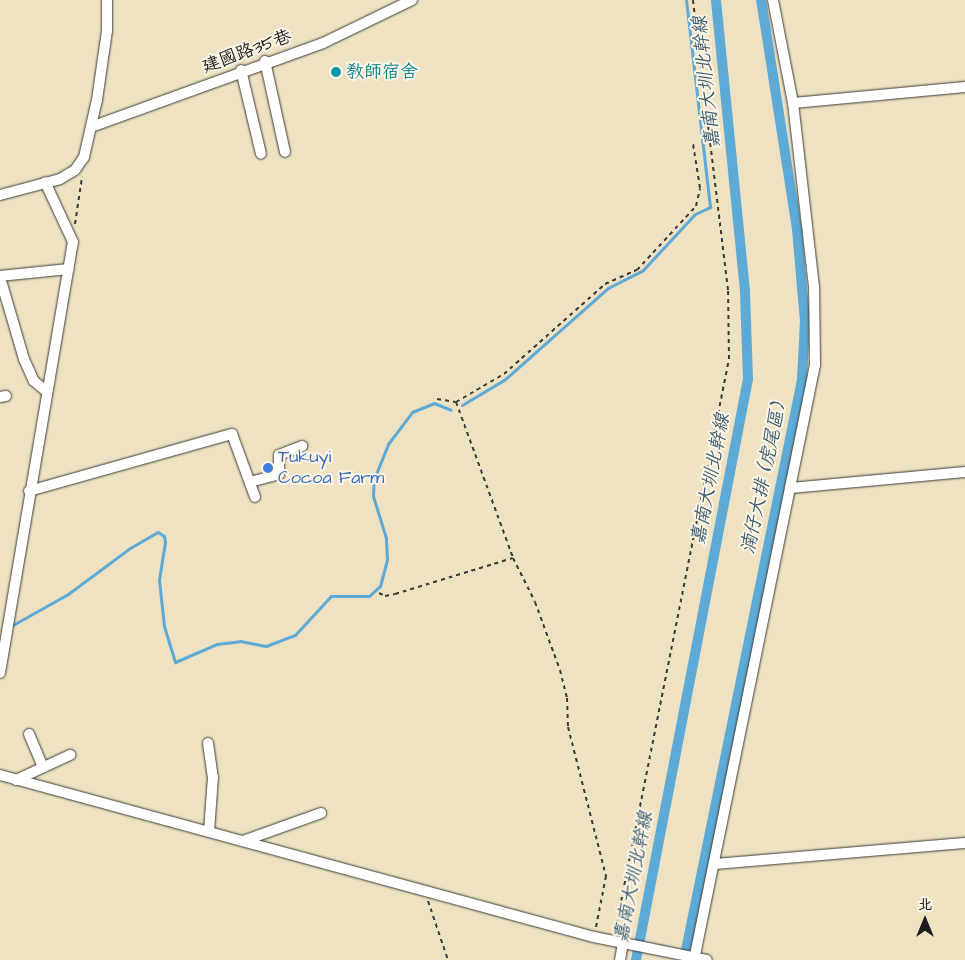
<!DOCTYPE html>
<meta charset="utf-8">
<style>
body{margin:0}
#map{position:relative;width:965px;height:960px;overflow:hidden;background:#efe2c2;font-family:"Architects Daughter","LXGW WenKai TC",sans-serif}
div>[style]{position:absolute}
.stream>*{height:3px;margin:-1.5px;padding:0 1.5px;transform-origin:1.5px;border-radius:1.5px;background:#5eaad6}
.canal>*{height:10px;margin:-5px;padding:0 5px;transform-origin:5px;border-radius:5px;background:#5eaad6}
.path>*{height:2px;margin-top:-1px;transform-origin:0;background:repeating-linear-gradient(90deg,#3c3a35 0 4px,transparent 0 8px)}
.roads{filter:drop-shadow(0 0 1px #3c3a35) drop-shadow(0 0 1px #3c3a35)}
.minor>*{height:10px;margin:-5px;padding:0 5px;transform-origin:5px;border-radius:5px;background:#fff}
.dots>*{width:14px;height:14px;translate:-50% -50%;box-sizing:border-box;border:2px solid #fcf5e5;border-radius:50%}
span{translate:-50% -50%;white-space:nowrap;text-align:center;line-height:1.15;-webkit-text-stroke:4px #fcf5e5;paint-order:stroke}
.street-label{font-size:18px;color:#1c1c1c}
.culture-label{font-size:18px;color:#0d838f}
.left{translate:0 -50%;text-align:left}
.shop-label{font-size:18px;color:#366cbe}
.water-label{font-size:19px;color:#3a5c70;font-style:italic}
.north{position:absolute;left:900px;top:895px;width:50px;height:50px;-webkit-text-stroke:4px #fcf5e5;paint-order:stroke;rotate:0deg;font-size:14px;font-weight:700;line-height:20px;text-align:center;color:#1c1c1c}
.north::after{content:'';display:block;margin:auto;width:18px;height:22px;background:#1c1c1c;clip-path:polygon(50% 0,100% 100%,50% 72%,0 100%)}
</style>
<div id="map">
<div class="stream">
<div style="left:462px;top:405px;width:49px;rotate:-30.8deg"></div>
<div style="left:504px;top:380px;width:139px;rotate:-41.5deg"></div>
<div style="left:608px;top:288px;width:39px;rotate:-27deg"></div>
<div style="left:643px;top:270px;width:76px;rotate:-47.1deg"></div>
<div style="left:695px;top:214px;width:17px;rotate:-25deg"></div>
<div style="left:710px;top:207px;width:208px;rotate:-96.6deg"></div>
<div style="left:11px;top:626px;width:65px;rotate:-29.3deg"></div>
<div style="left:68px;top:594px;width:77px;rotate:-36.6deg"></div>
<div style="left:130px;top:548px;width:32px;rotate:-30deg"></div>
<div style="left:158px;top:532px;width:7px;rotate:34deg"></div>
<div style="left:164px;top:536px;width:6px;rotate:81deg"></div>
<div style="left:165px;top:542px;width:38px;rotate:99deg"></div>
<div style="left:159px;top:580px;width:46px;rotate:83.8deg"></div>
<div style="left:164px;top:626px;width:38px;rotate:73deg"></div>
<div style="left:175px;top:662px;width:46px;rotate:-23.2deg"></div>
<div style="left:217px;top:644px;width:23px;rotate:-7deg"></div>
<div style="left:240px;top:641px;width:26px;rotate:11deg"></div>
<div style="left:266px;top:646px;width:31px;rotate:-21deg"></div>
<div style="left:295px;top:635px;width:53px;rotate:-47.3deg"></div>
<div style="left:331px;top:596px;width:38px"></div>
<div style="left:369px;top:596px;width:15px;rotate:-42deg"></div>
<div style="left:380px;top:586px;width:28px;rotate:-75deg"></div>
<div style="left:387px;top:559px;width:21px;rotate:-93deg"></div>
<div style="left:386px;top:538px;width:44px;rotate:-107.2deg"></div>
<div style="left:373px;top:496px;width:17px;rotate:-87deg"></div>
<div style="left:374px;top:479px;width:38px;rotate:-68deg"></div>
<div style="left:388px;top:444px;width:40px;rotate:-53deg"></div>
<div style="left:412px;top:412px;width:24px;rotate:-22deg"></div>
<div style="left:434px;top:403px;width:18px;rotate:22deg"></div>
</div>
<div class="canal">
<div style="left:636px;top:960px;width:592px;rotate:-79.09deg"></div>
<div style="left:748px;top:379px;width:88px;rotate:-92deg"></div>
<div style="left:745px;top:291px;width:292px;rotate:-95.7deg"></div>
<div style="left:684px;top:960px;width:592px;rotate:-78.5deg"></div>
<div style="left:802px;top:380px;width:59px;rotate:-87.1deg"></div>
<div style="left:805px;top:321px;width:92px;rotate:-95deg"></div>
<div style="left:797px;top:229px;width:232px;rotate:-98.9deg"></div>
</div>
<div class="path">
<div style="left:75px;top:224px;width:48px;rotate:-81.5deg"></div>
<div style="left:437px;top:399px;width:19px;rotate:9deg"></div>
<div style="left:456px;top:402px;width:56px;rotate:-30.3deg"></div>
<div style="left:504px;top:374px;width:135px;rotate:-41.7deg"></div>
<div style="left:605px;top:284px;width:35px;rotate:-24deg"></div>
<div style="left:637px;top:270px;width:87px;rotate:-47.3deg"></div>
<div style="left:696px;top:206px;width:18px;rotate:-77deg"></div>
<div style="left:700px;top:188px;width:45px;rotate:-99deg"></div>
<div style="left:456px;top:402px;width:166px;rotate:69.9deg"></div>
<div style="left:513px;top:558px;width:49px;rotate:63.4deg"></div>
<div style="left:535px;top:602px;width:72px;rotate:69.8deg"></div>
<div style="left:560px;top:670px;width:29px;rotate:76deg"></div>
<div style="left:567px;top:698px;width:29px;rotate:88deg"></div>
<div style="left:568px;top:727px;width:154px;rotate:75.7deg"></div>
<div style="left:606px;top:876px;width:52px;rotate:101.1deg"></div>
<div style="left:379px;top:593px;width:7px;rotate:27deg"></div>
<div style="left:385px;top:596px;width:10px;rotate:-11deg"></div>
<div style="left:395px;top:594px;width:123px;rotate:-17deg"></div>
<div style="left:428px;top:901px;width:62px;rotate:71.3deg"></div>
<div style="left:615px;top:932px;width:584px;rotate:-78.75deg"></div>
<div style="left:729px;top:359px;width:69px;rotate:-90.8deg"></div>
<div style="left:728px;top:290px;width:292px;rotate:-96.9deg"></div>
</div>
<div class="roads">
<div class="minor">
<div style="left:265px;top:61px;width:93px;rotate:77.6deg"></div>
<div style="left:241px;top:70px;width:86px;rotate:76.6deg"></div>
<div style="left:793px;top:103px;width:173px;rotate:-5.3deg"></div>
<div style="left:91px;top:127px;width:247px;rotate:-19.9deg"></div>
<div style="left:323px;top:43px;width:99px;rotate:-25.8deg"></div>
<div style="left:0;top:195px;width:62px;rotate:-14.9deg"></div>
<div style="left:60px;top:179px;width:17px;rotate:-31deg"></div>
<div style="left:75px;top:170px;width:16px;rotate:-55deg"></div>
<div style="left:84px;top:157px;width:58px;rotate:-77.2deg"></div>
<div style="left:97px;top:100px;width:70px;rotate:-81.8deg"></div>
<div style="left:107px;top:31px;width:31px;rotate:-90deg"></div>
<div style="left:0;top:276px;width:69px;rotate:-5.8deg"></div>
<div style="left:2px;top:284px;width:78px;rotate:73.7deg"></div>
<div style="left:24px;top:359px;width:24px;rotate:66deg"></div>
<div style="left:34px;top:381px;width:16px;rotate:40deg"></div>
<div style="left:0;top:397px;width:6px;rotate:-9deg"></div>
<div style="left:250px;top:482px;width:30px;rotate:-15deg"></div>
<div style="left:279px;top:474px;width:19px;rotate:-90deg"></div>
<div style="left:279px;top:455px;width:25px;rotate:-21deg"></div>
<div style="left:790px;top:488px;width:176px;rotate:-5.2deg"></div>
<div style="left:29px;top:491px;width:211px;rotate:-15.7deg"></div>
<div style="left:232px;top:434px;width:67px;rotate:69.9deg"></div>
<div style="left:0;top:673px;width:437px;rotate:-80.4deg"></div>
<div style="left:73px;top:242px;width:66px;rotate:-115deg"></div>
<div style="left:29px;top:734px;width:36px;rotate:67deg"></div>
<div style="left:208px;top:743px;width:34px;rotate:82deg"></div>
<div style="left:213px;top:777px;width:54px;rotate:94.2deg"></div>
<div style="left:0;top:775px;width:616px;rotate:15.26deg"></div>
<div style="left:594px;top:937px;width:115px;rotate:11.5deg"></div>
<div style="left:16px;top:780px;width:60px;rotate:-24.8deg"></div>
<div style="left:243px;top:841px;width:83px;rotate:-19.7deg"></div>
<div style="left:714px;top:864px;width:252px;rotate:-4.8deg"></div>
<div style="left:620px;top:960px;width:17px;rotate:-80deg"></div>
<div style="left:694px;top:960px;width:607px;rotate:-78.51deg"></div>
<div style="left:815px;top:365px;width:78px;rotate:-90.7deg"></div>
<div style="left:814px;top:287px;width:185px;rotate:-96.5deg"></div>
<div style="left:793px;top:103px;width:105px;rotate:-101deg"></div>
</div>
</div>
<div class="dots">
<div style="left:336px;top:72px;background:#0f9aa8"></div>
<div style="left:268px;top:468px;background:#3f7fe0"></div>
</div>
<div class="street-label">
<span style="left:247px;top:52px;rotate:-20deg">建國路35巷</span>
</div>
<div class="culture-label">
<span class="left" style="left:346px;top:72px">教師宿舍</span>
</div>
<div class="shop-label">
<span class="left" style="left:278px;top:468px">Tukuyi<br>Cocoa Farm</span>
</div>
<div class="water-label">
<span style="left:707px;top:82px;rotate:-96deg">嘉南大圳北幹線</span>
<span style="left:711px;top:479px;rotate:-79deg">嘉南大圳北幹線</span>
<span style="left:764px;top:479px;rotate:-78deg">湳仔大排 (虎尾區)</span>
<span style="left:634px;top:877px;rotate:-79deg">嘉南大圳北幹線</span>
</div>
<div class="north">北</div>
</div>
